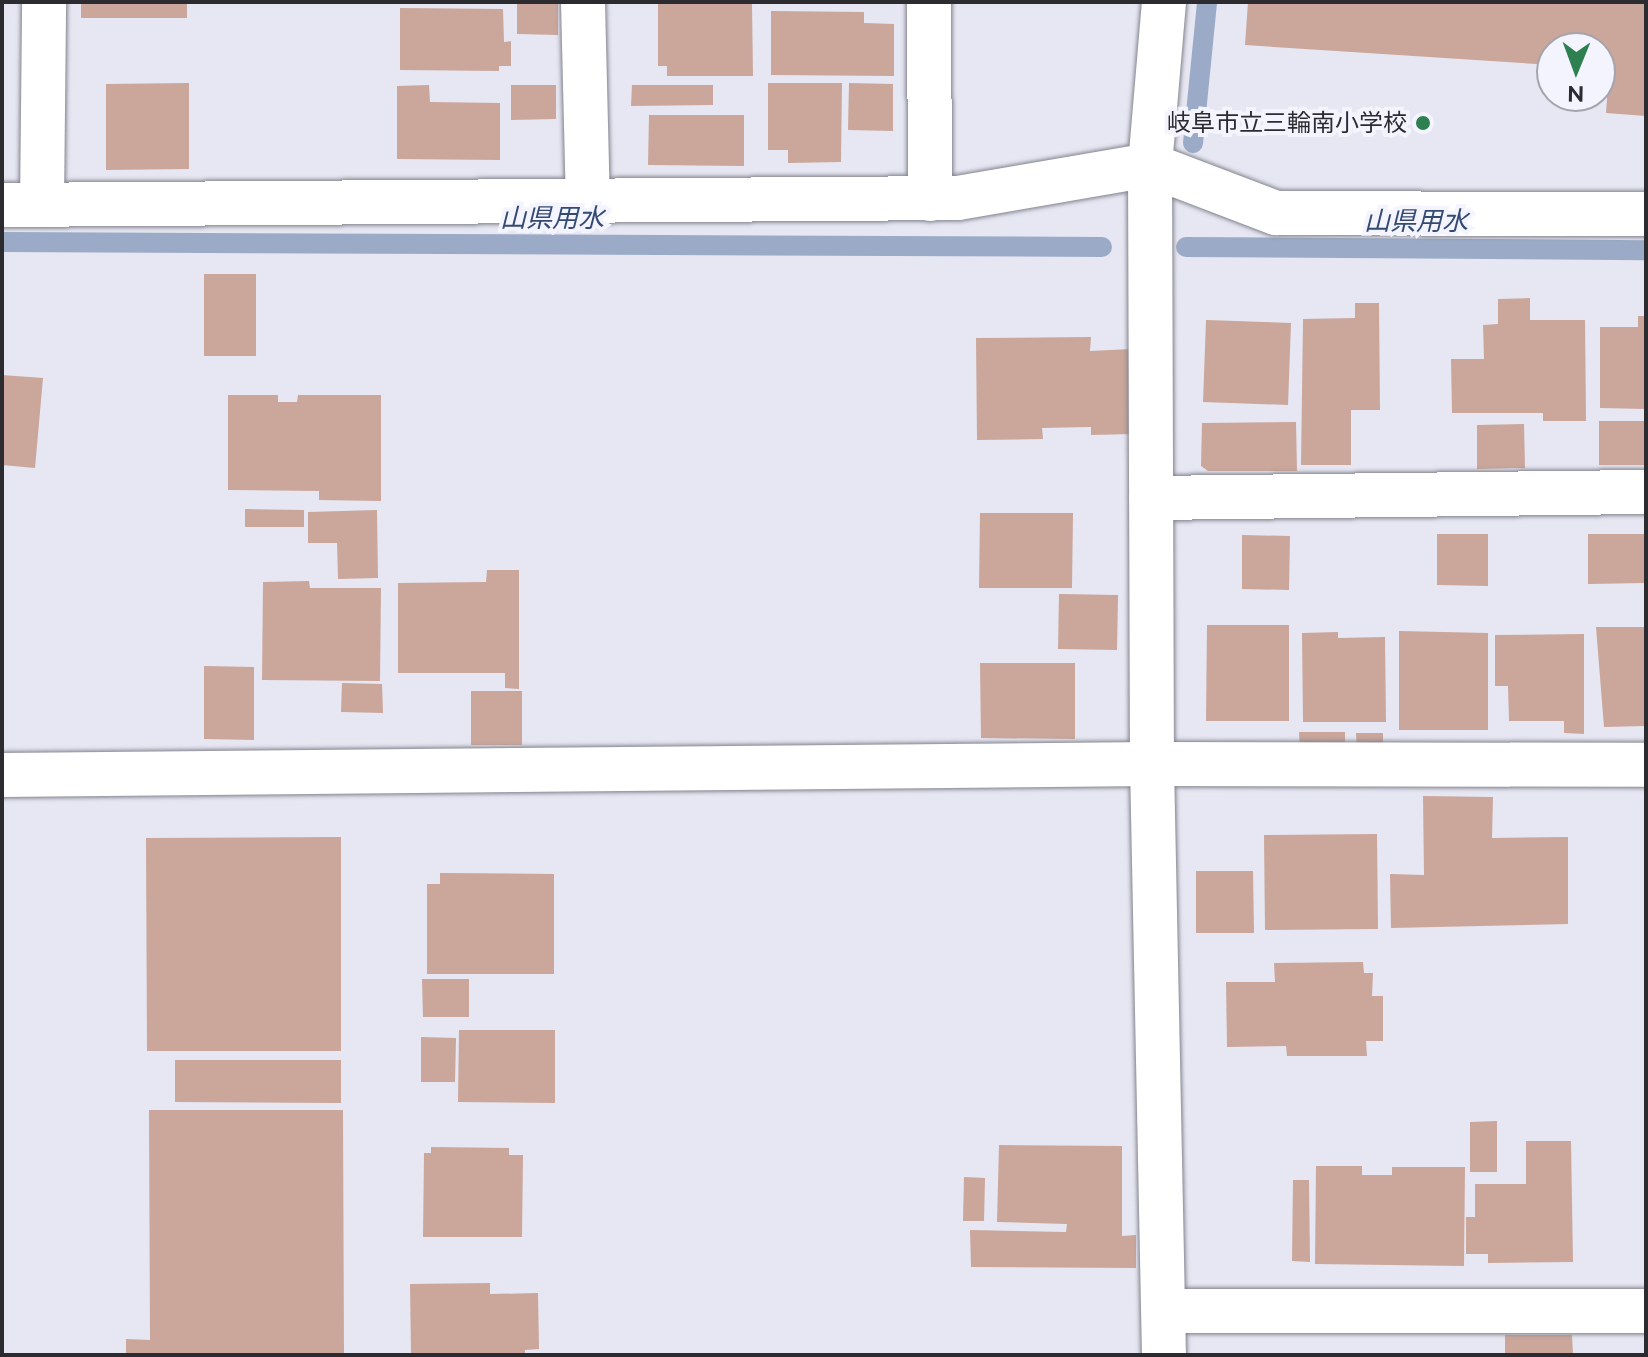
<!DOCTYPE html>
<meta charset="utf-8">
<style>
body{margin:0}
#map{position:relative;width:1648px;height:1357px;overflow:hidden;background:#e6e7f2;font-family:Raleway,"Noto Sans JP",sans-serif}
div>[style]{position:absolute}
.stream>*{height:20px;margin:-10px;padding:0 10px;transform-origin:10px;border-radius:10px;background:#9babc7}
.building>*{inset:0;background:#caa69b}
.roads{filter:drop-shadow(0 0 2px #83838e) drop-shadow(0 0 2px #83838e)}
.minor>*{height:44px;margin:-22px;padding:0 22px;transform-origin:22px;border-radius:22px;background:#fff}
.dots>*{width:22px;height:22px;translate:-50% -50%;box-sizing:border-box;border:4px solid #f4f4fe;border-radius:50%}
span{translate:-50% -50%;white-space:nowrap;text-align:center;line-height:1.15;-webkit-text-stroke:8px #f4f4fe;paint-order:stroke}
.poi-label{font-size:24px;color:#2b2b30}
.right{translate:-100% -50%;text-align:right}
.water-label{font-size:26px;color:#334a73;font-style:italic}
.frame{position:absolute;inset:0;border:4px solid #2b2b30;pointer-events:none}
.north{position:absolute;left:1536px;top:32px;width:80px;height:80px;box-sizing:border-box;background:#f4f4fe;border:2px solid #a4a4ac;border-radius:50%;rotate:181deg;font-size:22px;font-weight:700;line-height:32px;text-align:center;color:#2b2b30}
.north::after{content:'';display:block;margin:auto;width:28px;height:36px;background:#2e8051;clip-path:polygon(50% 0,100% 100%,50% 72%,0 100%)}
</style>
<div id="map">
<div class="stream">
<div style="left:1193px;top:143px;width:142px;rotate:-84.3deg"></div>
<div style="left:2px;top:242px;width:1100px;rotate:0.26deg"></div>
<div style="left:1186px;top:247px;width:460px;rotate:0.4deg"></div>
</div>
<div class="building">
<div style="clip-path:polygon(81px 2px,187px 2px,187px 18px,81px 18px)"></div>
<div style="clip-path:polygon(517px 2px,558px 2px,558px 35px,517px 34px)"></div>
<div style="clip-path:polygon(658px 2px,752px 2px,753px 76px,667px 76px,667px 66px,658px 66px)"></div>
<div style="clip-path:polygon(1248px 2px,1646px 2px,1646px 116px,1606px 113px,1609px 69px,1600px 68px,1600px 48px,1552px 48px,1552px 65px,1245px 45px)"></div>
<div style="clip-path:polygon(400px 8px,503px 9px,504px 42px,511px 41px,511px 66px,499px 66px,499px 71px,400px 70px)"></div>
<div style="clip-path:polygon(771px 11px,864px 12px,864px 23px,894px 24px,894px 76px,771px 75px)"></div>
<div style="clip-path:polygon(189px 83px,189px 169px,106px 170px,106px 84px)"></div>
<div style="clip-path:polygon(768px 83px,842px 83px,841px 162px,788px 163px,788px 150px,768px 150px)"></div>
<div style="clip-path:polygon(849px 83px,893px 84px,893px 131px,848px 130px)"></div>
<div style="clip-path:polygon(429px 85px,430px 102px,500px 103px,500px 160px,397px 159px,397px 86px)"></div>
<div style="clip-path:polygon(511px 85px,556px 85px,556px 119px,511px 120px)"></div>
<div style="clip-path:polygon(632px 85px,713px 85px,713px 105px,631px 106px)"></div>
<div style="clip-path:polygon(649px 115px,744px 115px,744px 166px,648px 165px)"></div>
<div style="clip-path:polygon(204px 274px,256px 274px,256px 356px,204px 356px)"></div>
<div style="clip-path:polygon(1530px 298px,1530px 320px,1585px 320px,1586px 421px,1543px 421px,1543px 413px,1452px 413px,1451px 359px,1484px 359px,1483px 325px,1498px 324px,1498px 299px)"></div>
<div style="clip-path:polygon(1355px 303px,1379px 303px,1380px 410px,1351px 410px,1351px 465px,1301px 465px,1303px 319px,1355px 318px)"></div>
<div style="clip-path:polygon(1638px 316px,1646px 316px,1646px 409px,1600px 408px,1600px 327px,1638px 327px)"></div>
<div style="clip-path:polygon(1206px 320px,1291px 323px,1288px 405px,1203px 402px)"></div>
<div style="clip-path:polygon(1091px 337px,1090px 351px,1131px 349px,1132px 434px,1091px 435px,1091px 427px,1042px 428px,1043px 439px,977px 440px,976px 338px)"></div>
<div style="clip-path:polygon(2px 375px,43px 378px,35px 468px,2px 465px)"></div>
<div style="clip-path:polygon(228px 395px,278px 395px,278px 402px,297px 402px,298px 395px,381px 395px,381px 501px,319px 500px,319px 491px,228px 490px)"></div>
<div style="clip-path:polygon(1599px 421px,1646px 421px,1646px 465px,1599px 465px)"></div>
<div style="clip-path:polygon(1296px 422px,1297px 471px,1208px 471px,1201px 466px,1202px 423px)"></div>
<div style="clip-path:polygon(1524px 424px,1525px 468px,1477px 469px,1477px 425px)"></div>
<div style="clip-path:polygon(245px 509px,304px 510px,304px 527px,245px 527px)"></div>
<div style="clip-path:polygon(377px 510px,378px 578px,338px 579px,337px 543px,308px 543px,308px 512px)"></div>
<div style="clip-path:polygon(980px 513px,1073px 513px,1072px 588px,979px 588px)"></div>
<div style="clip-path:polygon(1437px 534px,1488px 534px,1488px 586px,1437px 585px)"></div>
<div style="clip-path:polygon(1588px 534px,1646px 534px,1646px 583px,1588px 584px)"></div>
<div style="clip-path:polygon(1242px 535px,1290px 536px,1289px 590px,1242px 589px)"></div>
<div style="clip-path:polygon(487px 570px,519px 570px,519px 689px,505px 688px,505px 673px,398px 673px,398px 583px,486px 582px)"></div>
<div style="clip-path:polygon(309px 581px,310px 588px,381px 588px,380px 681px,262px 680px,263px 582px)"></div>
<div style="clip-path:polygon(1059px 594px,1118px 595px,1117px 650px,1058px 649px)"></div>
<div style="clip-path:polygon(1207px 625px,1289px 625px,1289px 721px,1206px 721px)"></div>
<div style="clip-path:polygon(1596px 627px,1646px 627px,1646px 726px,1604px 727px)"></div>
<div style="clip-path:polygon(1399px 631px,1488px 633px,1488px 730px,1399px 730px)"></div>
<div style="clip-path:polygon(1338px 632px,1338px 638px,1385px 637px,1386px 722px,1303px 722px,1302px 633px)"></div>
<div style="clip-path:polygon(1584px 634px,1584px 734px,1564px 733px,1564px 721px,1509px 721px,1508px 686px,1495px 686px,1495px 635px)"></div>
<div style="clip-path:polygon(980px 663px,1075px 663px,1075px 739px,981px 738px)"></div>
<div style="clip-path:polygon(204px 666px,254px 667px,254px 740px,204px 739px)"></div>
<div style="clip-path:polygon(342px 683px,382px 684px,383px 713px,341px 712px)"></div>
<div style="clip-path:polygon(471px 691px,522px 691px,522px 745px,471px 745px)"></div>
<div style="clip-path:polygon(1299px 732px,1345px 732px,1345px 753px,1300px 752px)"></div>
<div style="clip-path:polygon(1356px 733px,1383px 733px,1383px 753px,1357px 753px)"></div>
<div style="clip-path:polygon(1423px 796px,1493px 797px,1492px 838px,1568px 837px,1568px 924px,1391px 928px,1390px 874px,1424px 875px)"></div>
<div style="clip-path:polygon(1377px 834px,1378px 929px,1265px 930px,1264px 835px)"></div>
<div style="clip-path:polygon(341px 837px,341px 1051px,147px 1051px,146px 838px)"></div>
<div style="clip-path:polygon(1196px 871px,1253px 871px,1254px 933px,1196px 933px)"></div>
<div style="clip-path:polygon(440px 873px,554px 874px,554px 974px,427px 974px,427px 884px,440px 884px)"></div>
<div style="clip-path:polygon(1363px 962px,1364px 973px,1373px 973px,1372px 996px,1383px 996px,1383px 1041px,1366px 1041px,1367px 1056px,1287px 1056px,1286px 1046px,1227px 1047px,1226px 982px,1275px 982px,1274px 963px)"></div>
<div style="clip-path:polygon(422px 979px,469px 979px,469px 1017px,423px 1017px)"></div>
<div style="clip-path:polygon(459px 1030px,555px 1030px,555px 1103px,458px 1102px)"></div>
<div style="clip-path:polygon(421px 1037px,456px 1038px,455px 1082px,421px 1082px)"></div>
<div style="clip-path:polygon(175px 1060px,341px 1060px,341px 1103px,175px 1102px)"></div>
<div style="clip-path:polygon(149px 1110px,343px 1110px,344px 1355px,126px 1355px,126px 1339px,150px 1340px)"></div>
<div style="clip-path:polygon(1497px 1121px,1497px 1172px,1470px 1172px,1470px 1122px)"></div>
<div style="clip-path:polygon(1526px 1141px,1571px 1141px,1573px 1262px,1488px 1263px,1488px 1254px,1466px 1254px,1466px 1217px,1475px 1217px,1475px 1184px,1526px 1184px)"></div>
<div style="clip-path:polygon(999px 1145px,1122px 1146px,1122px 1236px,1136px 1235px,1136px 1268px,971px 1267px,970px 1230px,1066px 1232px,1067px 1224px,997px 1222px)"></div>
<div style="clip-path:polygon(431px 1147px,509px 1148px,509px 1155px,523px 1155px,522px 1237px,423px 1237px,424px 1153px,431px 1153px)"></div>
<div style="clip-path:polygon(1316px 1166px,1362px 1166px,1362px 1175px,1392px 1175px,1392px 1167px,1465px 1167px,1464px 1266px,1315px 1264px)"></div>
<div style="clip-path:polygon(964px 1177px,985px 1178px,984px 1221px,963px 1221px)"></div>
<div style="clip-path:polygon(1293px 1180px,1309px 1180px,1310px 1262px,1292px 1261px)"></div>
<div style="clip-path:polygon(490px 1283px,490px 1294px,538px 1293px,539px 1349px,525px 1350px,525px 1355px,411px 1355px,410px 1284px)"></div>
<div style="clip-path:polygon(1505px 1335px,1572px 1335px,1573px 1355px,1505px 1355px)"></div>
</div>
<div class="roads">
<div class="minor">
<div style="left:583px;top:2px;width:198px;rotate:88.6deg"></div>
<div style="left:929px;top:2px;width:197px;rotate:89.7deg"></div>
<div style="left:1164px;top:2px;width:164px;rotate:94.9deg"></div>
<div style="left:1150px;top:165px;width:599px;rotate:89.81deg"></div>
<div style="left:1152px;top:764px;width:591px;rotate:88.84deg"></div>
<div style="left:2px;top:205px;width:956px;rotate:-0.42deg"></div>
<div style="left:958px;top:198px;width:195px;rotate:-9.8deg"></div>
<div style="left:1150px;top:165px;width:135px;rotate:20.9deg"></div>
<div style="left:1276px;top:213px;width:370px;rotate:0.2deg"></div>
<div style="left:42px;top:205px;width:203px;rotate:-89.4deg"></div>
<div style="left:1151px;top:498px;width:495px;rotate:-0.7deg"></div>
<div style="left:2px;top:775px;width:1150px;rotate:-0.55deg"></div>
<div style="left:1152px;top:764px;width:494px;rotate:0.1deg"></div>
<div style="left:1164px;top:1311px;width:482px"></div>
</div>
</div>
<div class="dots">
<div style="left:1423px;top:123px;background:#2e8051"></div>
</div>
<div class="poi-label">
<span class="right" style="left:1407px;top:123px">岐阜市立三輪南小学校</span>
</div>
<div class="water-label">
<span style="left:552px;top:219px">山県用水</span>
<span style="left:1416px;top:222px">山県用水</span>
</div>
<div class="frame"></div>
<div class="north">N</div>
</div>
